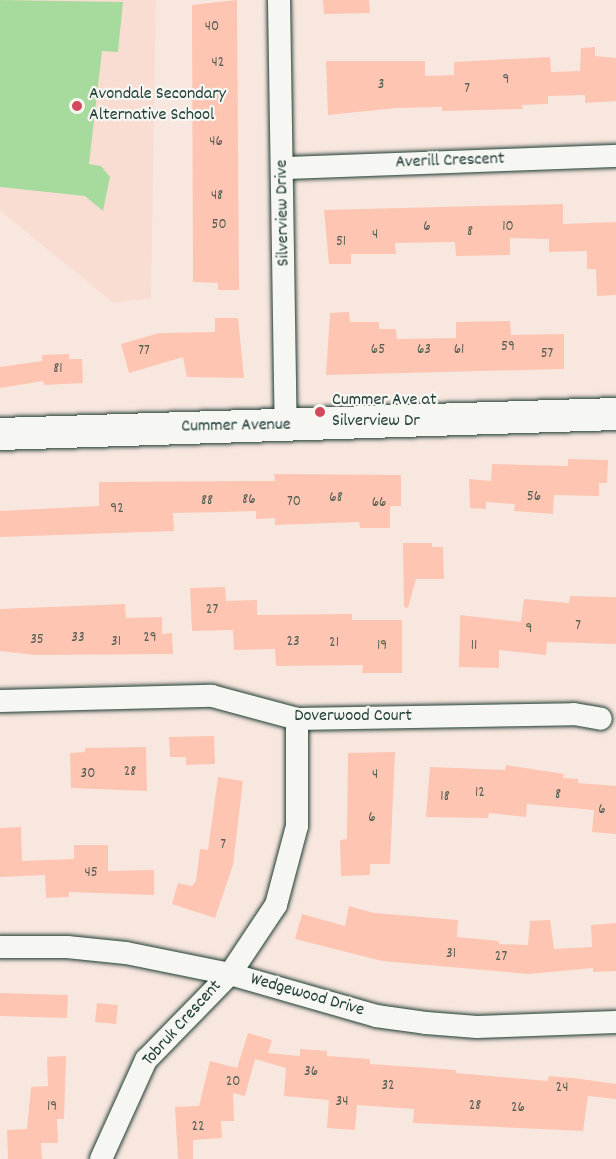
<!DOCTYPE html>
<style>
body{margin:0}
#map{position:relative;width:616px;height:1159px;overflow:hidden;background:#f8e7df;font-family:Dekko,sans-serif}
div>[style]{position:absolute}
.built>*{inset:0;background:#faddd2}
.green>*{inset:0;background:#a7db9d}
.building>*{inset:0;background:#fdc5b2}
.roads{filter:drop-shadow(0 0 2px #1f3d34) drop-shadow(0 0 2px #1f3d34)}
.street>*{height:22px;margin:-11px;padding:0 11px;transform-origin:11px;border-radius:11px;background:#f6f6f2}
.secondary>*{height:32px;margin:-16px;padding:0 16px;transform-origin:16px;border-radius:16px;background:#f6f6f2}
.dots>*{width:16px;height:16px;translate:-50% -50%;box-sizing:border-box;border:3px solid #f6f6f2;border-radius:50%}
span{translate:-50% -50%;white-space:nowrap;text-align:center;line-height:1.15;-webkit-text-stroke:4.5px #f6f6f2;paint-order:stroke}
.number-label{font-size:15px;color:#565f54}
.number-label span{-webkit-text-stroke-width:0}
.poi-label{font-size:18px;color:#1f3d34}
.left{translate:0 -50%;text-align:left}
.street-label{font-size:18px;color:#1f3d34}
</style>
<div id="map">
<div class="built">
<div style="clip-path:polygon(0 0,156px 0,151px 298px,114px 303px,0 211px)"></div>
</div>
<div class="green">
<div style="clip-path:polygon(0 0,123px 2px,118px 52px,102px 51px,89px 164px,101px 166px,110px 177px,103px 211px,85px 196px,0 187px)"></div>
</div>
<div class="building">
<div style="clip-path:polygon(237px 0,239px 290px,218px 290px,218px 283px,193px 282px,192px 5px)"></div>
<div style="clip-path:polygon(323px 0,369px 0,370px 13px,324px 14px)"></div>
<div style="clip-path:polygon(595px 47px,595px 56px,616px 58px,616px 101px,585px 103px,585px 95px,548px 96px,548px 104px,522px 105px,523px 109px,442px 111px,442px 107px,396px 108px,328px 115px,326px 61px,425px 61px,425px 76px,454px 75px,454px 62px,550px 57px,551px 72px,580px 71px,581px 48px)"></div>
<div style="clip-path:polygon(563px 204px,563px 224px,616px 222px,616px 295px,597px 296px,596px 269px,587px 269px,587px 251px,549px 252px,549px 239px,510px 238px,510px 255px,456px 256px,455px 242px,395px 243px,396px 254px,351px 254px,351px 264px,329px 264px,324px 210px)"></div>
<div style="clip-path:polygon(349px 312px,350px 322px,379px 322px,379px 329px,396px 329px,397px 339px,456px 338px,456px 322px,510px 321px,511px 335px,564px 334px,564px 369px,326px 375px,330px 313px)"></div>
<div style="clip-path:polygon(215px 318px,238px 318px,244px 378px,187px 377px,183px 357px,129px 373px,121px 344px,159px 333px,215px 332px)"></div>
<div style="clip-path:polygon(69px 354px,69px 359px,82px 359px,83px 383px,44px 385px,43px 381px,0 388px,0 367px,42px 361px,42px 355px)"></div>
<div style="clip-path:polygon(568px 459px,608px 460px,607px 483px,599px 483px,599px 496px,554px 495px,553px 514px,514px 511px,515px 504px,486px 502px,486px 509px,470px 508px,469px 479px,491px 481px,492px 464px,568px 466px)"></div>
<div style="clip-path:polygon(274px 474px,401px 475px,401px 506px,390px 506px,390px 528px,360px 528px,359px 522px,275px 525px,275px 518px,256px 519px,256px 511px,224px 512px,173px 513px,174px 531px,0 537px,0 511px,99px 506px,99px 482px,275px 481px)"></div>
<div style="clip-path:polygon(403px 543px,432px 543px,432px 547px,443px 547px,444px 579px,416px 579px,408px 608px,404px 607px)"></div>
<div style="clip-path:polygon(225px 587px,226px 601px,257px 600px,257px 615px,352px 614px,352px 620px,402px 620px,402px 673px,362px 673px,363px 665px,276px 666px,275px 649px,234px 650px,233px 630px,192px 631px,190px 588px)"></div>
<div style="clip-path:polygon(570px 596px,616px 597px,616px 644px,547px 642px,546px 655px,499px 650px,499px 668px,459px 667px,460px 615px,521px 622px,524px 599px,569px 603px)"></div>
<div style="clip-path:polygon(125px 604px,126px 618px,162px 617px,162px 634px,172px 633px,173px 654px,35px 655px,0 651px,0 609px)"></div>
<div style="clip-path:polygon(214px 736px,215px 764px,186px 765px,186px 757px,170px 757px,169px 737px)"></div>
<div style="clip-path:polygon(146px 747px,147px 791px,71px 788px,70px 753px,85px 752px,85px 748px)"></div>
<div style="clip-path:polygon(395px 752px,390px 864px,370px 864px,370px 875px,341px 876px,340px 840px,347px 839px,348px 753px)"></div>
<div style="clip-path:polygon(506px 765px,564px 774px,563px 778px,578px 779px,578px 783px,616px 786px,616px 834px,592px 832px,594px 810px,527px 804px,526px 817px,489px 813px,488px 818px,426px 817px,430px 767px,505px 770px)"></div>
<div style="clip-path:polygon(218px 777px,243px 781px,233px 865px,215px 918px,172px 904px,178px 883px,192px 886px,196px 881px,200px 849px,208px 850px)"></div>
<div style="clip-path:polygon(21px 827px,22px 861px,74px 859px,74px 845px,108px 845px,108px 871px,154px 870px,154px 895px,69px 892px,69px 897px,46px 898px,45px 875px,0 877px,0 828px)"></div>
<div style="clip-path:polygon(349px 906px,374px 913px,458px 920px,457px 937px,499px 941px,499px 944px,528px 945px,530px 921px,550px 920px,554px 949px,592px 947px,591px 925px,616px 923px,616px 971px,593px 972px,593px 968px,529px 974px,382px 961px,295px 939px,302px 914px,345px 926px)"></div>
<div style="clip-path:polygon(0 993px,68px 995px,67px 1018px,0 1016px)"></div>
<div style="clip-path:polygon(97px 1003px,118px 1005px,116px 1024px,95px 1022px)"></div>
<div style="clip-path:polygon(248px 1033px,272px 1040px,268px 1053px,300px 1056px,300px 1049px,327px 1051px,327px 1056px,370px 1059px,370px 1064px,456px 1070px,456px 1073px,547px 1081px,549px 1076px,573px 1078px,616px 1084px,616px 1099px,588px 1096px,583px 1131px,413px 1123px,414px 1109px,357px 1105px,355px 1130px,327px 1128px,329px 1100px,284px 1096px,286px 1068px,255px 1059px,245px 1096px,233px 1093px,234px 1121px,221px 1121px,222px 1138px,193px 1140px,193px 1159px,178px 1159px,175px 1107px,199px 1106px,210px 1061px,237px 1068px)"></div>
<div style="clip-path:polygon(66px 1056px,64px 1119px,57px 1119px,58px 1143px,41px 1143px,42px 1159px,8px 1159px,7px 1130px,27px 1129px,31px 1087px,48px 1086px,47px 1057px)"></div>
</div>
<div class="roads">
<div class="street">
<div style="left:279px;top:0;width:426px;rotate:89.1deg"></div>
<div style="left:284px;top:168px;width:332px;rotate:-2.1deg"></div>
<div style="left:0;top:701px;width:212px;rotate:-1.4deg"></div>
<div style="left:212px;top:696px;width:88px;rotate:15.1deg"></div>
<div style="left:297px;top:719px;width:277px;rotate:-1deg"></div>
<div style="left:574px;top:714px;width:27px;rotate:10deg"></div>
<div style="left:0;top:947px;width:67px"></div>
<div style="left:67px;top:947px;width:59px;rotate:5.8deg"></div>
<div style="left:126px;top:953px;width:106px;rotate:11.4deg"></div>
<div style="left:230px;top:974px;width:152px;rotate:16deg"></div>
<div style="left:376px;top:1016px;width:50px;rotate:8deg"></div>
<div style="left:426px;top:1023px;width:51px;rotate:4.5deg"></div>
<div style="left:477px;top:1027px;width:139px;rotate:-2.1deg"></div>
<div style="left:101px;top:1159px;width:109px;rotate:-65.6deg"></div>
<div style="left:146px;top:1060px;width:120px;rotate:-45.7deg"></div>
<div style="left:230px;top:974px;width:83px;rotate:-56.3deg"></div>
<div style="left:276px;top:905px;width:82px;rotate:-75.1deg"></div>
<div style="left:297px;top:826px;width:107px;rotate:-90deg"></div>
</div>
<div class="secondary">
<div style="left:0;top:434px;width:616px;rotate:-1.86deg"></div>
</div>
</div>
<div class="dots">
<div style="left:77px;top:106px;background:#d1495b"></div>
<div style="left:320px;top:412px;background:#d1495b"></div>
</div>
<div class="number-label">
<span style="left:212px;top:28px">40</span>
<span style="left:218px;top:64px">42</span>
<span style="left:506px;top:81px">9</span>
<span style="left:381px;top:86px">3</span>
<span style="left:467px;top:90px">7</span>
<span style="left:216px;top:143px">46</span>
<span style="left:217px;top:197px">48</span>
<span style="left:219px;top:226px">50</span>
<span style="left:427px;top:228px">6</span>
<span style="left:508px;top:228px">10</span>
<span style="left:470px;top:233px">8</span>
<span style="left:375px;top:236px">4</span>
<span style="left:341px;top:243px">51</span>
<span style="left:508px;top:348px">59</span>
<span style="left:378px;top:351px">65</span>
<span style="left:424px;top:351px">63</span>
<span style="left:459px;top:351px">61</span>
<span style="left:144px;top:352px">77</span>
<span style="left:547px;top:355px">57</span>
<span style="left:58px;top:370px">81</span>
<span style="left:534px;top:498px">56</span>
<span style="left:336px;top:499px">68</span>
<span style="left:249px;top:501px">86</span>
<span style="left:207px;top:502px">88</span>
<span style="left:294px;top:503px">70</span>
<span style="left:379px;top:504px">66</span>
<span style="left:117px;top:510px">92</span>
<span style="left:212px;top:611px">27</span>
<span style="left:578px;top:627px">7</span>
<span style="left:529px;top:630px">9</span>
<span style="left:78px;top:639px">33</span>
<span style="left:150px;top:639px">29</span>
<span style="left:37px;top:641px">35</span>
<span style="left:116px;top:643px">31</span>
<span style="left:293px;top:643px">23</span>
<span style="left:334px;top:644px">21</span>
<span style="left:382px;top:647px">19</span>
<span style="left:474px;top:647px">11</span>
<span style="left:130px;top:773px">28</span>
<span style="left:88px;top:775px">30</span>
<span style="left:375px;top:776px">4</span>
<span style="left:480px;top:794px">12</span>
<span style="left:558px;top:796px">8</span>
<span style="left:445px;top:798px">18</span>
<span style="left:602px;top:811px">6</span>
<span style="left:372px;top:819px">6</span>
<span style="left:223px;top:846px">7</span>
<span style="left:91px;top:874px">45</span>
<span style="left:451px;top:955px">31</span>
<span style="left:501px;top:958px">27</span>
<span style="left:311px;top:1073px">36</span>
<span style="left:233px;top:1083px">20</span>
<span style="left:388px;top:1087px">32</span>
<span style="left:562px;top:1089px">24</span>
<span style="left:342px;top:1103px">34</span>
<span style="left:475px;top:1107px">28</span>
<span style="left:52px;top:1108px">19</span>
<span style="left:518px;top:1109px">26</span>
<span style="left:198px;top:1128px">22</span>
</div>
<div class="poi-label">
<span class="left" style="left:89px;top:106px">Avondale Secondary<br>Alternative School</span>
<span class="left" style="left:332px;top:412px">Cummer Ave at<br>Silverview Dr</span>
</div>
<div class="street-label">
<span style="left:450px;top:162px;rotate:-2deg">Averill Crescent</span>
<span style="left:284px;top:213px;rotate:-91deg">Silverview Drive</span>
<span style="left:236px;top:427px;rotate:-1deg">Cummer Avenue</span>
<span style="left:353px;top:717px">Doverwood Court</span>
<span style="left:307px;top:996px;rotate:16deg">Wedgewood Drive</span>
<span style="left:183px;top:1024px;rotate:-48deg">Tobruk Crescent</span>
</div>
</div>
